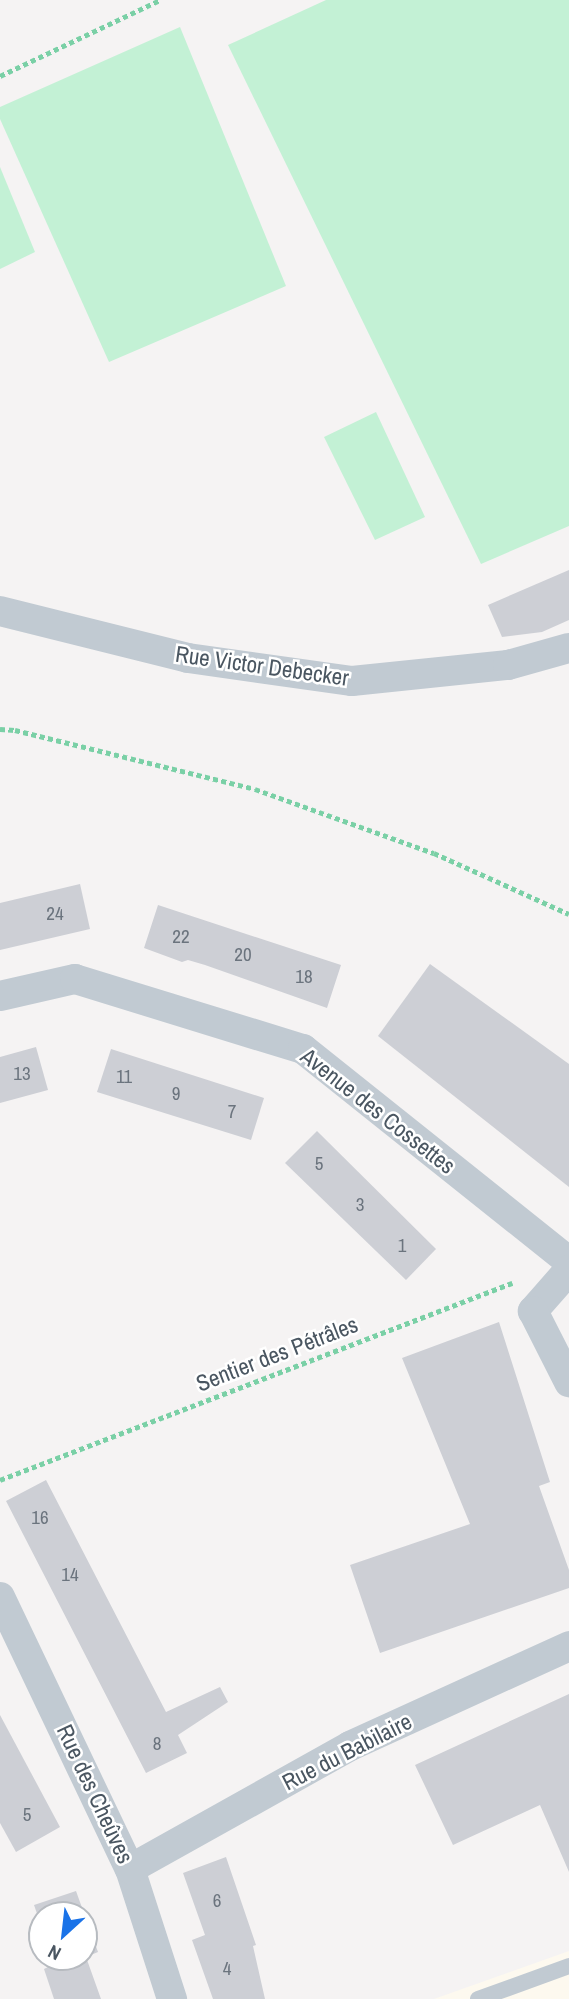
<!DOCTYPE html>
<meta charset="utf-8">
<style>
body{margin:0}
#map{position:relative;width:569px;height:1999px;overflow:hidden;background:#f5f3f3;font-family:"Archivo Narrow",sans-serif}
div>[style]{position:absolute}
.commercial>*{inset:0;background:#fdf9ef}
.green>*{inset:0;background:#c3f1d5}
.building>*{inset:0;background:#cdcfd5}
.path>*{height:4.5px;margin-top:-2.25px;transform-origin:0;background:repeating-linear-gradient(90deg,#7ad0a6 0 5px,transparent 0 8.5px)}
.lane>*{height:16px;margin:-8px;padding:0 8px;transform-origin:8px;border-radius:8px;background:#c1cad2}
.street>*{height:30px;margin:-15px;padding:0 15px;transform-origin:15px;border-radius:15px;background:#c1cad2}
span{translate:-50% -50%;white-space:nowrap;text-align:center;line-height:1.15;-webkit-text-stroke:5px #fff;paint-order:stroke}
.number-label{font-size:19px;color:#6b747e}
.number-label span{-webkit-text-stroke-width:0}
.street-label{font-size:23px;color:#4a5661}
.north{position:absolute;left:28px;top:1901px;width:70px;height:70px;box-sizing:border-box;background:#fff;border:2px solid #b7bbc0;border-radius:50%;rotate:207deg;font-size:19px;font-weight:700;line-height:28px;text-align:center;color:#4a5661}
.north::after{content:'';display:block;margin:auto;width:24px;height:32px;background:#1a73e8;clip-path:polygon(50% 0,100% 100%,50% 72%,0 100%)}
</style>
<div id="map">
<div class="commercial">
<div style="clip-path:polygon(569px 1951px,569px 1999px,434px 1999px)"></div>
</div>
<div class="green">
<div style="clip-path:polygon(326px 0,569px 0,569px 526px,481px 564px,228px 45px)"></div>
<div style="clip-path:polygon(180px 27px,286px 286px,109px 362px,0 119px,0 107px)"></div>
<div style="clip-path:polygon(0 167px,35px 252px,0 269px)"></div>
<div style="clip-path:polygon(376px 412px,425px 517px,375px 540px,324px 437px)"></div>
</div>
<div class="building">
<div style="clip-path:polygon(569px 570px,569px 620px,542px 632px,502px 637px,488px 605px)"></div>
<div style="clip-path:polygon(80px 884px,90px 929px,0 950px,0 903px)"></div>
<div style="clip-path:polygon(158px 905px,341px 965px,327px 1008px,205px 965px,188px 960px,182px 962px,144px 948px)"></div>
<div style="clip-path:polygon(430px 964px,569px 1064px,569px 1187px,378px 1036px)"></div>
<div style="clip-path:polygon(36px 1047px,48px 1090px,0 1103px,0 1057px)"></div>
<div style="clip-path:polygon(111px 1049px,264px 1098px,251px 1140px,97px 1092px)"></div>
<div style="clip-path:polygon(317px 1131px,436px 1249px,406px 1280px,285px 1163px)"></div>
<div style="clip-path:polygon(499px 1322px,550px 1482px,539px 1486px,569px 1570px,569px 1588px,380px 1653px,350px 1565px,470px 1524px,402px 1358px)"></div>
<div style="clip-path:polygon(46px 1480px,166px 1712px,220px 1687px,228px 1702px,178px 1735px,187px 1753px,146px 1773px,6px 1501px)"></div>
<div style="clip-path:polygon(569px 1694px,569px 1872px,540px 1805px,453px 1845px,415px 1765px)"></div>
<div style="clip-path:polygon(0 1715px,60px 1827px,16px 1852px,0 1823px)"></div>
<div style="clip-path:polygon(226px 1857px,256px 1945px,253px 1946px,265px 1999px,213px 1999px,192px 1940px,205px 1935px,183px 1873px)"></div>
<div style="clip-path:polygon(76px 1891px,98px 1952px,86px 1957px,101px 1999px,54px 1999px,44px 1969px,48px 1967px,45px 1957px,84px 1957px,84px 1915px,42px 1915px,42px 1928px,34px 1905px)"></div>
</div>
<div class="path">
<div style="left:0;top:76px;width:177px;rotate:-25.4deg"></div>
<div style="left:0;top:729px;width:15px;rotate:4deg"></div>
<div style="left:15px;top:730px;width:247px;rotate:13.8deg"></div>
<div style="left:255px;top:789px;width:190px;rotate:19.7deg"></div>
<div style="left:434px;top:853px;width:148px;rotate:24.3deg"></div>
<div style="left:0;top:1480px;width:549px;rotate:-21.05deg"></div>
</div>
<div class="lane">
<div style="left:478px;top:1999px;width:97px;rotate:-19.9deg"></div>
</div>
<div class="street">
<div style="left:0;top:611px;width:194px;rotate:14deg"></div>
<div style="left:188px;top:658px;width:166px;rotate:8deg"></div>
<div style="left:352px;top:681px;width:157px;rotate:-5.9deg"></div>
<div style="left:508px;top:665px;width:63px;rotate:-15.6deg"></div>
<div style="left:0;top:996px;width:77px;rotate:-12.8deg"></div>
<div style="left:75px;top:979px;width:239px;rotate:17.1deg"></div>
<div style="left:303px;top:1049px;width:340px;rotate:38.6deg"></div>
<div style="left:569px;top:1270px;width:55px;rotate:131.3deg"></div>
<div style="left:533px;top:1311px;width:80px;rotate:63.1deg"></div>
<div style="left:0;top:1597px;width:301px;rotate:64.5deg"></div>
<div style="left:130px;top:1869px;width:137px;rotate:72.1deg"></div>
<div style="left:130px;top:1869px;width:252px;rotate:-29.2deg"></div>
<div style="left:350px;top:1746px;width:241px;rotate:-24.5deg"></div>
</div>
<div class="number-label">
<span style="left:55px;top:914px">24</span>
<span style="left:181px;top:937px">22</span>
<span style="left:243px;top:955px">20</span>
<span style="left:304px;top:977px">18</span>
<span style="left:22px;top:1074px">13</span>
<span style="left:124px;top:1077px">11</span>
<span style="left:176px;top:1094px">9</span>
<span style="left:232px;top:1112px">7</span>
<span style="left:319px;top:1164px">5</span>
<span style="left:360px;top:1205px">3</span>
<span style="left:402px;top:1246px">1</span>
<span style="left:40px;top:1518px">16</span>
<span style="left:70px;top:1575px">14</span>
<span style="left:157px;top:1744px">8</span>
<span style="left:27px;top:1815px">5</span>
<span style="left:217px;top:1901px">6</span>
<span style="left:227px;top:1969px">4</span>
</div>
<div class="street-label">
<span style="left:262px;top:666px;rotate:8deg">Rue Victor Debecker</span>
<span style="left:378px;top:1111px;rotate:38deg">Avenue des Cossettes</span>
<span style="left:277px;top:1354px;rotate:-21deg">Sentier des Pétrâles</span>
<span style="left:347px;top:1752px;rotate:-27deg">Rue du Babilaire</span>
<span style="left:95px;top:1794px;rotate:65deg">Rue des Cheûves</span>
</div>
<div class="north">N</div>
</div>
